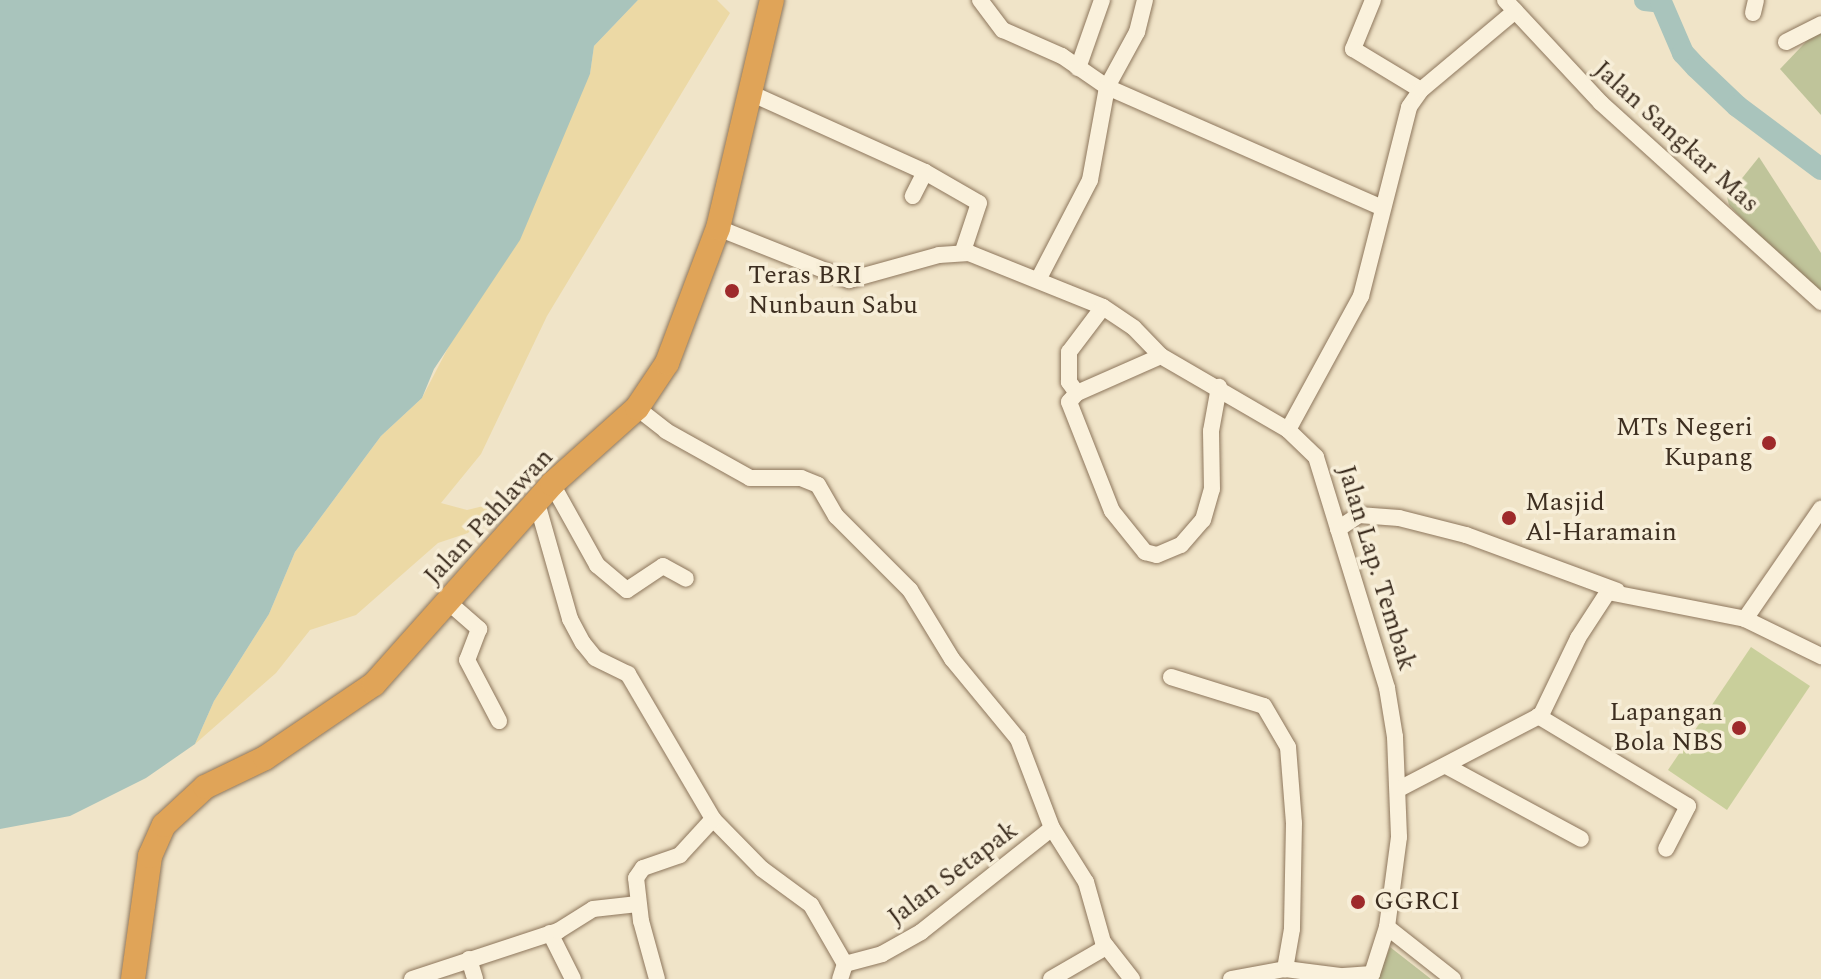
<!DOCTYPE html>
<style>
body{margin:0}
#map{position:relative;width:1821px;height:979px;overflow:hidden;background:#f0e4c8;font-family:Spectral,serif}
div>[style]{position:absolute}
.green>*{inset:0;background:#c9cf9b}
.sand>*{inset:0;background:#ecd9a5}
.cemetery>*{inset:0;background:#bfc49a}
.water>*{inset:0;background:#a9c4bc}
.river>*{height:22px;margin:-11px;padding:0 11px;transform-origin:11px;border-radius:11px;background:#a9c4bc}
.roads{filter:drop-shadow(0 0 2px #8d765c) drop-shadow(0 0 2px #8d765c)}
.minor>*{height:16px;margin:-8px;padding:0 8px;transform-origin:8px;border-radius:8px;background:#faf1dc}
.highway>*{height:24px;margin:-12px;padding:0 12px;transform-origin:12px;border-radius:12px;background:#e0a458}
.dots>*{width:22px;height:22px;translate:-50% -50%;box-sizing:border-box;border:4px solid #f7eed8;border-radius:50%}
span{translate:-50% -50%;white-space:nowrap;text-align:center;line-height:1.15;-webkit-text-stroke:7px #f7eed8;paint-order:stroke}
.street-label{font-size:26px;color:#3d2e20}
.poi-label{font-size:26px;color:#3d2e20}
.left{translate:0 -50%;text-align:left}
.right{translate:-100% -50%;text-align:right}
</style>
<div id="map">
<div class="green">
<div style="clip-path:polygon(1751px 647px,1810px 686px,1727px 810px,1668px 770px)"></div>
</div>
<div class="sand">
<div style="clip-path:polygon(638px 0,717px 0,730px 13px,547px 316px,481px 454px,441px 503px,467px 510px,496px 503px,468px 533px,438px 543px,356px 615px,310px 630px,276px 673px,195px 744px,214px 701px,269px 614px,295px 552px,381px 436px,422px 398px,590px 74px,594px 46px)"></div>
</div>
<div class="cemetery">
<div style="clip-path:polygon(1821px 26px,1821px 115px,1780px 69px)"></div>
<div style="clip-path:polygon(1759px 157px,1821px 253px,1821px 302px,1729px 205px,1727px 197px)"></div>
<div style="clip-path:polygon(1390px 947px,1431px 979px,1378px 979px)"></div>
</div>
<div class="water">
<div style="clip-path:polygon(0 0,638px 0,594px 46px,590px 74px,520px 240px,434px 369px,422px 398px,381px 436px,295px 552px,269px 614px,214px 701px,195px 744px,146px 778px,70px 816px,0 829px)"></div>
</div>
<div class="river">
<div style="left:1645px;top:0;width:16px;rotate:7deg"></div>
<div style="left:1661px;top:2px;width:56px;rotate:66.7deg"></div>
<div style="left:1683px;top:53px;width:19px;rotate:47deg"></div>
<div style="left:1696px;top:67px;width:57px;rotate:43.6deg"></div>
<div style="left:1737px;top:106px;width:105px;rotate:36.9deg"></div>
</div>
<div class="roads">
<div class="minor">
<div style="left:980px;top:0;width:38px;rotate:53deg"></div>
<div style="left:1003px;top:30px;width:64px;rotate:23.8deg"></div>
<div style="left:1062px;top:56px;width:55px;rotate:34.6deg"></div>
<div style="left:1107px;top:87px;width:301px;rotate:23.7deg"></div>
<div style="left:1373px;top:0;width:53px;rotate:112.2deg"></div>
<div style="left:1353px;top:49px;width:79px;rotate:31.1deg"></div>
<div style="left:1505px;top:0;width:141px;rotate:47deg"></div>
<div style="left:1601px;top:103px;width:297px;rotate:42.1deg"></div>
<div style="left:1753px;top:13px;width:13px;rotate:-77deg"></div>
<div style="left:1786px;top:42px;width:39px;rotate:-27deg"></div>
<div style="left:1078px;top:68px;width:72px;rotate:-70.6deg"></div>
<div style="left:748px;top:92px;width:194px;rotate:24.3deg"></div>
<div style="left:925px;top:172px;width:27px;rotate:117deg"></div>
<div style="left:925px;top:172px;width:62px;rotate:29.9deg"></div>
<div style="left:979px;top:203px;width:51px;rotate:108.4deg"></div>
<div style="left:718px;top:228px;width:141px;rotate:21.7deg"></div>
<div style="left:849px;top:280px;width:93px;rotate:-15.5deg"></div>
<div style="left:939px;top:255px;width:30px;rotate:-4deg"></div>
<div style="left:969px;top:253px;width:144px;rotate:21.9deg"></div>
<div style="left:1103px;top:307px;width:37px;rotate:34deg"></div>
<div style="left:1134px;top:328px;width:39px;rotate:46deg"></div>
<div style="left:1161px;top:356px;width:147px;rotate:30.2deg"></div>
<div style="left:1288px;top:430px;width:39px;rotate:44deg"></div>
<div style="left:1316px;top:457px;width:242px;rotate:72.9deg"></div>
<div style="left:1387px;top:688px;width:50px;rotate:80.7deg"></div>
<div style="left:1395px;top:737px;width:100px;rotate:87.7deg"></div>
<div style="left:1399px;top:837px;width:91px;rotate:97.6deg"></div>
<div style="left:1387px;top:927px;width:49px;rotate:107.7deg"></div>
<div style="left:1372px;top:974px;width:32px;rotate:176deg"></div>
<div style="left:1340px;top:976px;width:55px;rotate:-172.7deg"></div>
<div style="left:1285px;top:969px;width:55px;rotate:169.5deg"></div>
<div style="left:1038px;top:280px;width:113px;rotate:-62.5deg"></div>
<div style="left:1090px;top:180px;width:95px;rotate:-79.6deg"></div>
<div style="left:1107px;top:87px;width:63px;rotate:-61.4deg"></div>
<div style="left:1137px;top:32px;width:33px;rotate:-76deg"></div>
<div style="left:1161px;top:356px;width:92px;rotate:156.2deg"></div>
<div style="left:1077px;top:393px;width:12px;rotate:132deg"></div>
<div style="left:1069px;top:402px;width:117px;rotate:68.5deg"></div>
<div style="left:1112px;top:511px;width:53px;rotate:51.2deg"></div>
<div style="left:1145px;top:552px;width:12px;rotate:14deg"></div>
<div style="left:1157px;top:555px;width:26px;rotate:-23deg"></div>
<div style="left:1181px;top:545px;width:33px;rotate:-49deg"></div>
<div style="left:1203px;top:520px;width:32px;rotate:-74deg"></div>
<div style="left:1212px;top:489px;width:58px;rotate:-91deg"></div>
<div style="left:1211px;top:431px;width:45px;rotate:-79.7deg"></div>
<div style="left:1077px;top:393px;width:14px;rotate:-126deg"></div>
<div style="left:1069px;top:382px;width:30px;rotate:-90deg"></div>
<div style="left:1069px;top:352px;width:56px;rotate:-52.9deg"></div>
<div style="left:637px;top:408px;width:37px;rotate:38deg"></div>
<div style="left:666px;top:431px;width:96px;rotate:29.2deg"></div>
<div style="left:750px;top:478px;width:51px"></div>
<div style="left:801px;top:478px;width:18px;rotate:22deg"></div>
<div style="left:818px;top:485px;width:36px;rotate:60deg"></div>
<div style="left:836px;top:516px;width:105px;rotate:45deg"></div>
<div style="left:910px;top:590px;width:81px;rotate:58.7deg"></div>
<div style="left:952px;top:659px;width:104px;rotate:50.5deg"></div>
<div style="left:1018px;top:739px;width:95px;rotate:69.1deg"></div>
<div style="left:1052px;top:828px;width:64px;rotate:57.8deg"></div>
<div style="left:1086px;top:882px;width:62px;rotate:74.2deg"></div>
<div style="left:1103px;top:942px;width:47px;rotate:51.9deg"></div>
<div style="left:1288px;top:430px;width:153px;rotate:-61.4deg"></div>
<div style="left:1361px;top:296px;width:195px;rotate:-75.7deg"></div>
<div style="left:1409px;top:107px;width:21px;rotate:-55deg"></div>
<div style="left:1421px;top:90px;width:123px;rotate:-40deg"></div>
<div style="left:552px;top:484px;width:93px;rotate:60.9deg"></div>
<div style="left:597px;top:565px;width:39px;rotate:40deg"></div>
<div style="left:627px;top:590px;width:43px;rotate:-33.7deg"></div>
<div style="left:663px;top:566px;width:26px;rotate:29deg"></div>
<div style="left:537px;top:503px;width:121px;rotate:74.1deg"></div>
<div style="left:570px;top:619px;width:27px;rotate:62deg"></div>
<div style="left:583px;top:643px;width:19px;rotate:51deg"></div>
<div style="left:595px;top:658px;width:37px;rotate:26deg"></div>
<div style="left:628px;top:674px;width:168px;rotate:59.6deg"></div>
<div style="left:713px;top:819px;width:70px;rotate:45.6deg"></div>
<div style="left:762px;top:869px;width:61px;rotate:36.3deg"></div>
<div style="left:811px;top:905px;width:68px;rotate:60deg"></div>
<div style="left:845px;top:964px;width:16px;rotate:108deg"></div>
<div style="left:1338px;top:529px;width:25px;rotate:-34deg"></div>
<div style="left:1359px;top:515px;width:40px;rotate:4.3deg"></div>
<div style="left:1399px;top:518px;width:69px;rotate:14.2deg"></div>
<div style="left:1466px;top:535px;width:161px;rotate:20.3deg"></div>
<div style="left:447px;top:601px;width:43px;rotate:41.2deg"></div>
<div style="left:479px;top:629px;width:33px;rotate:111deg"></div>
<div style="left:467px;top:660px;width:69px;rotate:62.3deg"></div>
<div style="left:1745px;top:619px;width:134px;rotate:-55.4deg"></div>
<div style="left:1171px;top:677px;width:97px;rotate:17.3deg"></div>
<div style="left:1264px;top:706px;width:48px;rotate:59.7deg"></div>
<div style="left:1288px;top:747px;width:76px;rotate:85.5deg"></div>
<div style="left:1294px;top:823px;width:106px;rotate:91.1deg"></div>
<div style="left:1292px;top:929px;width:41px;rotate:99.9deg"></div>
<div style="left:1538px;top:716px;width:175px;rotate:31deg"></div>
<div style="left:1688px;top:806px;width:48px;rotate:117.1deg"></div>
<div style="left:1448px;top:767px;width:151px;rotate:28.4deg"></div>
<div style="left:1399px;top:789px;width:160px;rotate:-27.5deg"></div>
<div style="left:1541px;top:715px;width:85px;rotate:-64.3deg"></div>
<div style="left:1578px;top:638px;width:55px;rotate:-56.9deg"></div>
<div style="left:1608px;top:592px;width:140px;rotate:11.1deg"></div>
<div style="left:1745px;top:619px;width:85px;rotate:26deg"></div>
<div style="left:1387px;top:927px;width:84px;rotate:38.2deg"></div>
<div style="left:550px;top:933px;width:51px;rotate:63.4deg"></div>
<div style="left:469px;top:959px;width:21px;rotate:73deg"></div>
<div style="left:845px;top:964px;width:38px;rotate:-15deg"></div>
<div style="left:882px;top:954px;width:45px;rotate:-29.4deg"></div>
<div style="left:921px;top:932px;width:167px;rotate:-38.4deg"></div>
<div style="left:412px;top:979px;width:154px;rotate:-18.2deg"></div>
<div style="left:558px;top:931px;width:41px;rotate:-32.2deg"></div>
<div style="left:593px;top:909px;width:45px;rotate:-6.3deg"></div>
<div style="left:657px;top:979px;width:60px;rotate:-105.4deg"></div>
<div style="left:641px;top:921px;width:43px;rotate:-96.6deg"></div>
<div style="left:636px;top:878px;width:12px;rotate:-55deg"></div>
<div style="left:643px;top:868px;width:39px;rotate:-19deg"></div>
<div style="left:680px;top:855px;width:49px;rotate:-47.5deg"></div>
<div style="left:1051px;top:979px;width:64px;rotate:-30.2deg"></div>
</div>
<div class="highway">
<div style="left:133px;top:979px;width:124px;rotate:-82.1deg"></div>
<div style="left:150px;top:856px;width:34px;rotate:-66deg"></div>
<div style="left:164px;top:825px;width:56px;rotate:-42.8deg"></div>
<div style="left:205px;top:787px;width:67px;rotate:-25.8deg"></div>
<div style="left:265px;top:758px;width:132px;rotate:-34.2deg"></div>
<div style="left:374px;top:684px;width:268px;rotate:-48.3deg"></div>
<div style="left:552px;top:484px;width:114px;rotate:-41.8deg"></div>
<div style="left:637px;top:408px;width:54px;rotate:-56.3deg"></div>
<div style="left:667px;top:363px;width:144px;rotate:-69.3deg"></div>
<div style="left:718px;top:228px;width:234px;rotate:-76.7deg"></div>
</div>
</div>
<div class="dots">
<div style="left:732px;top:291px;background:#9e2a2b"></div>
<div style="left:1769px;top:443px;background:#9e2a2b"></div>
<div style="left:1509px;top:518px;background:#9e2a2b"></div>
<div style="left:1739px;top:728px;background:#9e2a2b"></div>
<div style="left:1358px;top:902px;background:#9e2a2b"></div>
</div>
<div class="street-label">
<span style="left:1676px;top:137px;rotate:42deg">Jalan Sangkar Mas</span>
<span style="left:489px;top:517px;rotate:-47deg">Jalan Pahlawan</span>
<span style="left:1376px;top:568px;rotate:73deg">Jalan Lap. Tembak</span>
<span style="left:953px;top:874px;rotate:-37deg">Jalan Setapak</span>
</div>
<div class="poi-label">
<span class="left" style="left:748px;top:291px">Teras BRI<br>Nunbaun Sabu</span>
<span class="right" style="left:1753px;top:443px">MTs Negeri<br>Kupang</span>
<span class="left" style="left:1525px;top:518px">Masjid<br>Al-Haramain</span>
<span class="right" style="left:1723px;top:728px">Lapangan<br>Bola NBS</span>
<span class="left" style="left:1374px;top:902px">GGRCI</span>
</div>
</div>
